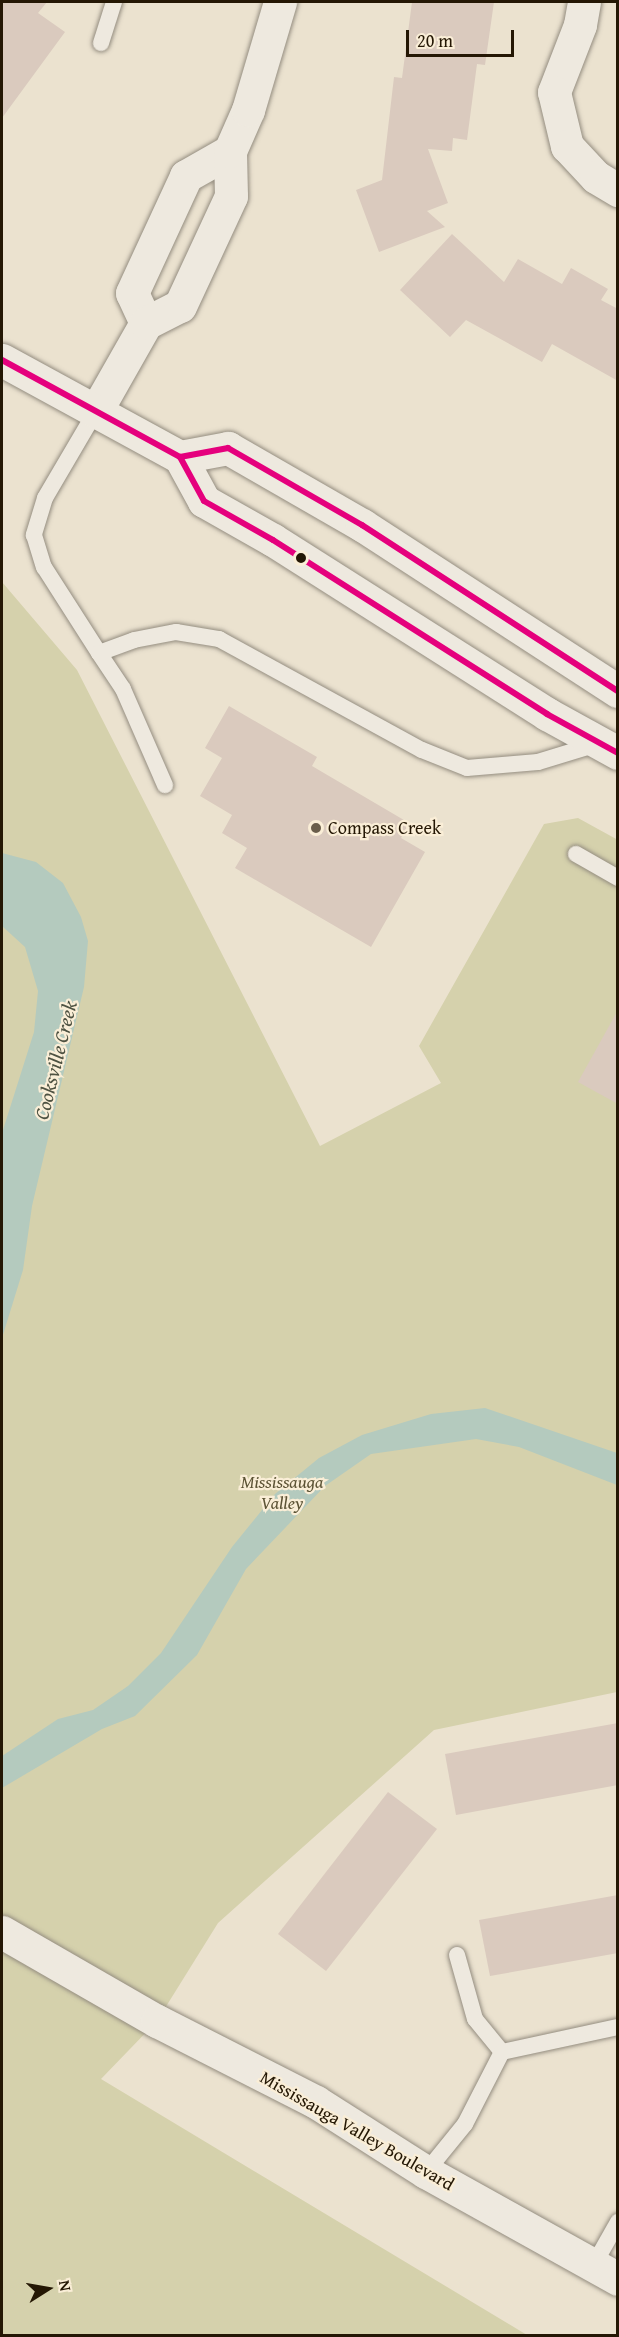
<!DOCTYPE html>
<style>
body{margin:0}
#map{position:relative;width:619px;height:2337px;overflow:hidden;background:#ebe2cf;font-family:"Gentium Book Plus",serif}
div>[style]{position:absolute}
.green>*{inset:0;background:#d5d1ac}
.water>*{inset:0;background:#b4cabe}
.building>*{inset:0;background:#dacabe}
.roads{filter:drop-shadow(0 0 2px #948d80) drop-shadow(0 0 2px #948d80)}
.service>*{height:16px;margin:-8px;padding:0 8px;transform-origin:8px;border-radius:8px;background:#eee9df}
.minor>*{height:33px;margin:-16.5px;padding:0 16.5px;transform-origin:16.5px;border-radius:16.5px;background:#eee9df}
.tertiary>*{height:33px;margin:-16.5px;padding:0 16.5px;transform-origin:16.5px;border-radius:16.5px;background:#eee9df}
.secondary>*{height:33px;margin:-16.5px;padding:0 16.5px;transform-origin:16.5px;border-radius:16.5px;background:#eee9df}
.bus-1>*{height:6px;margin:-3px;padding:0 3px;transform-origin:3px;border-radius:3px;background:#e5007d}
.dots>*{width:16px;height:16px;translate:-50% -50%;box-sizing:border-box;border:3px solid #faeed7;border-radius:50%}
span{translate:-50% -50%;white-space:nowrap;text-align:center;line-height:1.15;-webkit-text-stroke:4.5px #faeed7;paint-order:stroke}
.poi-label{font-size:18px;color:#241704}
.left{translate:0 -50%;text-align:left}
.park-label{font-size:18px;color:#5c5335;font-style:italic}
.street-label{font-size:18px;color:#241704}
.water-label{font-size:20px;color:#4e5242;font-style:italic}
.frame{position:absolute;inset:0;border:3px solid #241704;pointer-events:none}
.north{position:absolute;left:18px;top:2259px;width:60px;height:60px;-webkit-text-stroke:4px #faeed7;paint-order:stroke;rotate:79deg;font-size:16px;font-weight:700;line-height:24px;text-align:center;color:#241704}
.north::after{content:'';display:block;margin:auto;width:21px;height:27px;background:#241704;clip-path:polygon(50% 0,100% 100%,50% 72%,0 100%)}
.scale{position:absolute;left:406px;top:30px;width:108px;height:27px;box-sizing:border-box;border:3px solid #241704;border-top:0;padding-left:8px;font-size:18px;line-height:21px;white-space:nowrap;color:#241704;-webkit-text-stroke:4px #faeed7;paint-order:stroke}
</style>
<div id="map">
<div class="green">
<div style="clip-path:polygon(2px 582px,77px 670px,320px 1146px,441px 1083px,419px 1046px,544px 824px,578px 818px,618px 840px,617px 1692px,434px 1730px,218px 1923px,157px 2021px,101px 2079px,527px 2335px,2px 2335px)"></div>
</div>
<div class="water">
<div style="clip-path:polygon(2px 853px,36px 862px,63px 883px,81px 917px,88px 941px,84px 987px,32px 1206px,23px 1270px,2px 1338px,2px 1133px,34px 1032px,38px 991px,25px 947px,2px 926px)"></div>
<div style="clip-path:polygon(485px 1408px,617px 1453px,617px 1485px,519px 1447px,476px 1439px,371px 1454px,325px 1486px,246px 1569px,197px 1655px,135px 1716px,102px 1729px,2px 1788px,2px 1756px,58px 1719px,93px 1710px,128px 1686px,161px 1653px,232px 1547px,275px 1494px,319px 1458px,362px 1435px,431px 1414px)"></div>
</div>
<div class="building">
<div style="clip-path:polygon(2px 2px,47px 2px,38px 13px,65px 32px,2px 118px)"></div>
<div style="clip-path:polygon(412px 2px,494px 2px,485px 65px,477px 64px,467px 140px,453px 138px,452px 151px,428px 149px,448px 203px,427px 211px,445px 227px,379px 252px,356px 190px,382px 180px,394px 77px,402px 78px)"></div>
<div style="clip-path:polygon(452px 234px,504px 282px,518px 259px,562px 284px,571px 268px,608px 289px,601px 300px,618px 309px,618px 381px,552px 344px,542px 362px,466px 320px,450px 337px,400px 290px)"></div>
<div style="clip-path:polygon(229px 706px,317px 757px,312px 766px,409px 823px,401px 838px,425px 852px,371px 947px,235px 868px,247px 848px,222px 833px,232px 815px,200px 796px,222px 758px,205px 748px)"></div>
<div style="clip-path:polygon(618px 1010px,618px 1104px,578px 1082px)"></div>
<div style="clip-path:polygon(618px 1723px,618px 1785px,456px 1815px,445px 1754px)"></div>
<div style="clip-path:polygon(388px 1792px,437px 1829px,326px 1971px,278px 1934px)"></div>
<div style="clip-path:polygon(618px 1895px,618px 1953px,490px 1976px,479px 1920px)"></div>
</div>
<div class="roads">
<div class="service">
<div style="left:101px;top:43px;width:43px;rotate:-72.4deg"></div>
<div style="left:96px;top:411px;width:101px;rotate:120.4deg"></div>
<div style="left:45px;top:498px;width:39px;rotate:107deg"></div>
<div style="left:34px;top:535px;width:34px;rotate:73deg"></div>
<div style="left:44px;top:567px;width:102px;rotate:57.4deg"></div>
<div style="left:99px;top:653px;width:37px;rotate:-20deg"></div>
<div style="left:134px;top:640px;width:43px;rotate:-10.8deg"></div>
<div style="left:176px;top:632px;width:44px;rotate:9.2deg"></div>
<div style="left:219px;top:639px;width:231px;rotate:28.7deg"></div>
<div style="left:422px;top:750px;width:48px;rotate:21.8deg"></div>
<div style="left:467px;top:768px;width:71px;rotate:-4.8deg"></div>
<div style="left:538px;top:762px;width:65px;rotate:-17deg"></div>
<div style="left:99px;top:653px;width:43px;rotate:56.3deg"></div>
<div style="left:123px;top:689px;width:105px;rotate:66.4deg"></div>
<div style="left:576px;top:854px;width:48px;rotate:29.7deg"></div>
<div style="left:457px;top:1955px;width:66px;rotate:74.3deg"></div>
<div style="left:475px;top:2019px;width:43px;rotate:50.7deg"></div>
<div style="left:502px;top:2052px;width:119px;rotate:-12.2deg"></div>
<div style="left:426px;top:2172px;width:62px;rotate:-50.9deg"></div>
<div style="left:465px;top:2124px;width:81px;rotate:-62.8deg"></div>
<div style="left:593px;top:2266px;width:51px;rotate:-60.4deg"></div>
</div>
<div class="minor">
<div style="left:584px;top:2px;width:23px;rotate:100deg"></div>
<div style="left:580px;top:25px;width:72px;rotate:111.2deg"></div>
<div style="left:554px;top:92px;width:56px;rotate:76.5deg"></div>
<div style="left:567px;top:146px;width:42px;rotate:46.9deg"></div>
<div style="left:596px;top:177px;width:26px;rotate:31deg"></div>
</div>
<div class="tertiary">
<div style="left:146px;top:323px;width:33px;rotate:-115deg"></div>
<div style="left:132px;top:293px;width:129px;rotate:-65.2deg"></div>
<div style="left:186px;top:176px;width:51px;rotate:-29.6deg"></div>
<div style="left:96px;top:411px;width:101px;rotate:-60.4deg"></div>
<div style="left:146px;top:323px;width:38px;rotate:-27deg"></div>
<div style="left:180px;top:306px;width:121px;rotate:-65.1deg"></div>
<div style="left:231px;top:196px;width:45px;rotate:-91.3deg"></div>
<div style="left:230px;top:151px;width:45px;rotate:-66.3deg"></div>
<div style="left:248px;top:110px;width:113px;rotate:-73.5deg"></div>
<div style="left:2px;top:1932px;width:179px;rotate:29.9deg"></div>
<div style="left:157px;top:2021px;width:178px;rotate:27deg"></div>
<div style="left:316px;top:2102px;width:130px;rotate:32.5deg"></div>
<div style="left:426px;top:2172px;width:220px;rotate:29.1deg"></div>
</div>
<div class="secondary">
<div style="left:2px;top:360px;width:203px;rotate:28.6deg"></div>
<div style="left:180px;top:457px;width:50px;rotate:61.4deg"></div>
<div style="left:204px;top:501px;width:79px;rotate:29.5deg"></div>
<div style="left:273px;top:540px;width:325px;rotate:32.4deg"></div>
<div style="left:547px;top:714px;width:81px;rotate:28.8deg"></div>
<div style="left:180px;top:457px;width:49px;rotate:-10.6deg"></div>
<div style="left:228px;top:448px;width:155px;rotate:29.9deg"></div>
<div style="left:362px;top:525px;width:305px;rotate:33deg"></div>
</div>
</div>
<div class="bus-1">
<div style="left:2px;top:360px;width:203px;rotate:28.6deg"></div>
<div style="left:180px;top:457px;width:50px;rotate:61.4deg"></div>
<div style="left:204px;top:501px;width:79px;rotate:29.5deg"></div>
<div style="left:273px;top:540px;width:325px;rotate:32.4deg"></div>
<div style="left:547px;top:714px;width:81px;rotate:28.8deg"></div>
<div style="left:180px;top:457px;width:49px;rotate:-10.6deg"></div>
<div style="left:228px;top:448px;width:155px;rotate:29.9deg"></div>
<div style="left:362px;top:525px;width:305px;rotate:33deg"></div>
</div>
<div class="dots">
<div style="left:301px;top:558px;background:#241704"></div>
<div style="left:316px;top:828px;background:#6a5e4b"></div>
</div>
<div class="poi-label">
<span class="left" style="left:328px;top:828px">Compass Creek</span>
</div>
<div class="park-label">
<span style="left:282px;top:1493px">Mississauga<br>Valley</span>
</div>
<div class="street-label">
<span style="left:357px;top:2131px;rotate:30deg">Mississauga Valley Boulevard</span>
</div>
<div class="water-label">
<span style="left:55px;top:1060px;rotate:-76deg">Cooksville Creek</span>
</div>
<div class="frame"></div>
<div class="north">N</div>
<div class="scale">20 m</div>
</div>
